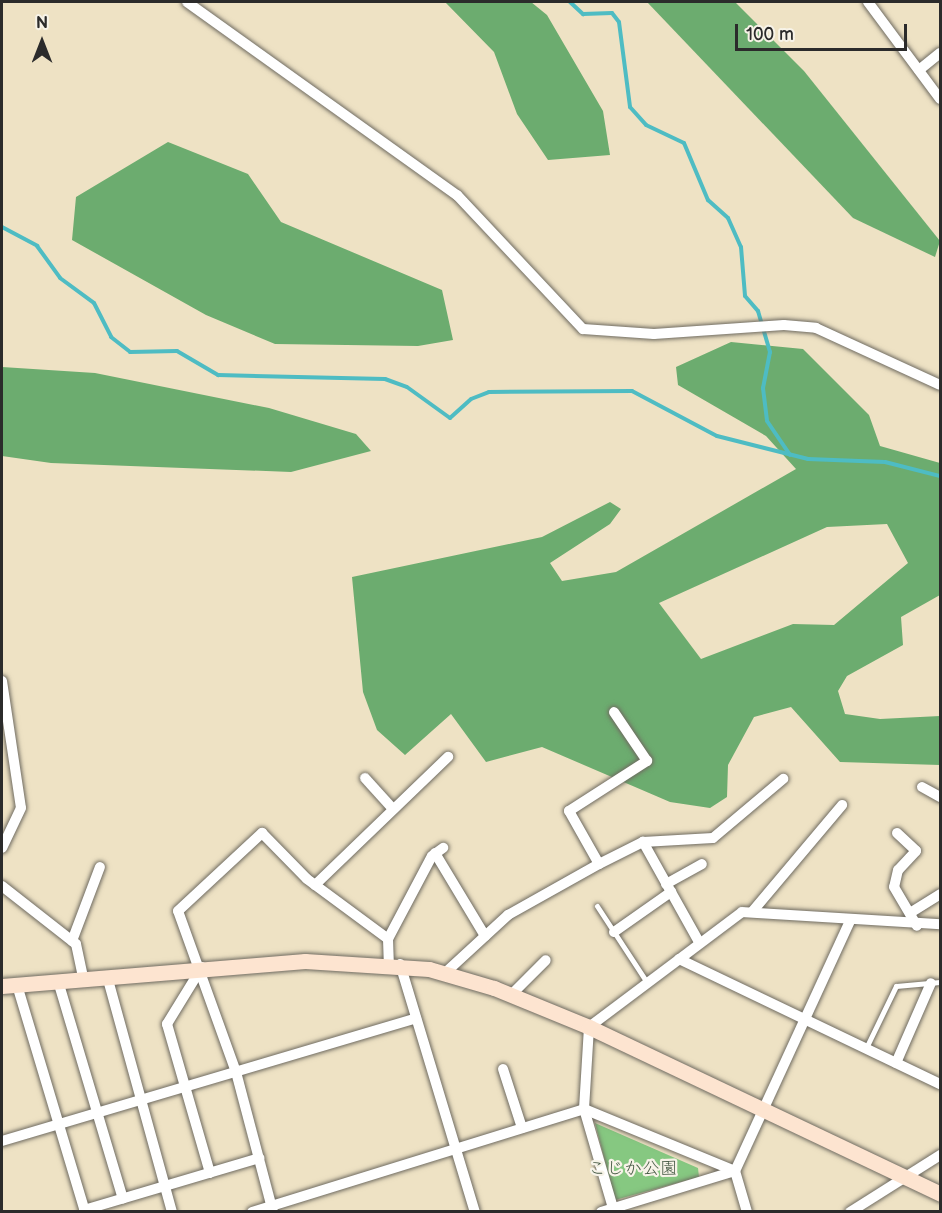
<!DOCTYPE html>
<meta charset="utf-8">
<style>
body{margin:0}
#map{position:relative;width:942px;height:1213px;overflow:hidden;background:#eee2c4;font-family:"Balsamiq Sans","Klee One",sans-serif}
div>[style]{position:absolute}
.green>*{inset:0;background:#86c881}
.forest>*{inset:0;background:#6cac6f}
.stream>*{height:4px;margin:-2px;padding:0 2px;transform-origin:2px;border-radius:2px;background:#4ebcc3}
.roads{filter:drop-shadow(0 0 2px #6f6b61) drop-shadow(0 0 2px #6f6b61)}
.lane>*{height:5px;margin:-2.5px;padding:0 2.5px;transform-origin:2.5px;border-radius:2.5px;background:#fff}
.street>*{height:10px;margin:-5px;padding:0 5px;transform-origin:5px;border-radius:5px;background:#fff}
.secondary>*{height:15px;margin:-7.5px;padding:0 7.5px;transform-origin:7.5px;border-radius:7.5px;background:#fde4d0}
span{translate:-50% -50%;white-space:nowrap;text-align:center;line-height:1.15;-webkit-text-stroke:4.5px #f7f3e8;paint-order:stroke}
.park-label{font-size:18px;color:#465a45}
.frame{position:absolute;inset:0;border:3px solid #2b2b2b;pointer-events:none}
.north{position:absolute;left:12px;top:12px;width:60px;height:60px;-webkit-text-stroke:4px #f7f3e8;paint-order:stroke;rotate:0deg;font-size:16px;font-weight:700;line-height:24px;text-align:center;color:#2b2b2b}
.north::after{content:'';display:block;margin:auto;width:21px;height:27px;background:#2b2b2b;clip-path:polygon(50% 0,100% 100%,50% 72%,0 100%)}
.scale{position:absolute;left:735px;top:24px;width:172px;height:27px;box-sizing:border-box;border:3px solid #2b2b2b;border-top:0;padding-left:8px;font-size:18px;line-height:21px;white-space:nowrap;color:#2b2b2b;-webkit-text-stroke:4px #f7f3e8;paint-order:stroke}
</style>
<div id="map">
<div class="green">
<div style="clip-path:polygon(595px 1123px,698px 1168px,699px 1177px,615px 1200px)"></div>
</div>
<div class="forest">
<div style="clip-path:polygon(445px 2px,531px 2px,547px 15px,603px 111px,610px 155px,548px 160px,517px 114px,494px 52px)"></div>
<div style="clip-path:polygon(647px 2px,735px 2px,804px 71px,940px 241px,935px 257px,853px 218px)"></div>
<div style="clip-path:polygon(168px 142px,248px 174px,281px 222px,442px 290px,453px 340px,418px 346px,275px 344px,206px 315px,72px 240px,76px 197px)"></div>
<div style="clip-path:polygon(evenodd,731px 342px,803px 349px,869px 415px,880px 446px,940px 463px,940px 595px,901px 617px,903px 645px,847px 676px,838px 691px,845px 714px,880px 719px,940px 716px,940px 765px,840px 762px,791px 707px,754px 717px,728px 765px,727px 797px,710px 808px,670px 802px,542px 747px,486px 762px,451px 714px,405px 755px,377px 730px,363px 692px,352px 577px,542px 537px,610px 502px,621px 509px,610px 524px,550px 563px,562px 581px,616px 572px,796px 469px,766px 436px,678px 385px,676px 367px,731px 342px,887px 524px,908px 563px,834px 625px,793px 624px,701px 659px,659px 603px,827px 527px,887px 524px)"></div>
<div style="clip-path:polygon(2px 367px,95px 373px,269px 408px,356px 434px,371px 451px,291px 472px,51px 463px,2px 456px)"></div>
</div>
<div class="stream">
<div style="left:570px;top:2px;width:18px;rotate:43deg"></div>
<div style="left:583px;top:14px;width:29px;rotate:-2deg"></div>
<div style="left:612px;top:13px;width:11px;rotate:52deg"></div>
<div style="left:619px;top:22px;width:86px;rotate:82.6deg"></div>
<div style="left:630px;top:107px;width:24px;rotate:48deg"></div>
<div style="left:646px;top:125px;width:42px;rotate:25.3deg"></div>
<div style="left:684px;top:143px;width:62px;rotate:67.2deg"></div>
<div style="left:708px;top:200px;width:27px;rotate:42deg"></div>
<div style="left:728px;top:218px;width:32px;rotate:66deg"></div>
<div style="left:741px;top:247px;width:49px;rotate:85.3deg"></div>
<div style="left:745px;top:296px;width:20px;rotate:49deg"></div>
<div style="left:758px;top:311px;width:43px;rotate:73.7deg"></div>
<div style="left:770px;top:352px;width:37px;rotate:101deg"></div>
<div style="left:763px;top:388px;width:33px;rotate:83deg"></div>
<div style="left:767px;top:421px;width:41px;rotate:55.9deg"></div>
<div style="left:2px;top:227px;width:40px;rotate:28deg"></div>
<div style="left:37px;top:246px;width:39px;rotate:54deg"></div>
<div style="left:60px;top:278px;width:42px;rotate:36.3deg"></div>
<div style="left:94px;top:303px;width:38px;rotate:63deg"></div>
<div style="left:111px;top:337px;width:24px;rotate:38deg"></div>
<div style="left:130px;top:352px;width:47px;rotate:-1.2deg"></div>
<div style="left:177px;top:351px;width:48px;rotate:30.3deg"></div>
<div style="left:218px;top:375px;width:167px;rotate:1.4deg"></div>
<div style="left:385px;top:379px;width:23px;rotate:20deg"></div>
<div style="left:407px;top:387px;width:53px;rotate:35.8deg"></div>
<div style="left:450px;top:418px;width:28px;rotate:-42deg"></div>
<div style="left:471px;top:399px;width:19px;rotate:-21deg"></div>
<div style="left:489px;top:392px;width:143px;rotate:-0.4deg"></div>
<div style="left:632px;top:391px;width:96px;rotate:27.9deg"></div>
<div style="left:717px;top:436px;width:94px;rotate:14.2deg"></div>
<div style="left:808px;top:459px;width:77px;rotate:2.2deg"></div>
<div style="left:885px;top:462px;width:57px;rotate:14.3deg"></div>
</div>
<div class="roads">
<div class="lane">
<div style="left:597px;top:906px;width:90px;rotate:56.8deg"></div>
<div style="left:866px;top:1048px;width:69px;rotate:-64.2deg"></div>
<div style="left:896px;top:986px;width:44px;rotate:-5.2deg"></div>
</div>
<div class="street">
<div style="left:187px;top:2px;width:332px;rotate:35.6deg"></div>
<div style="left:457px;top:195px;width:184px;rotate:46.8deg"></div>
<div style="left:583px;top:329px;width:71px;rotate:4deg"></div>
<div style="left:654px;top:334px;width:130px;rotate:-4deg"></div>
<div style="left:784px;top:325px;width:32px;rotate:5deg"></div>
<div style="left:816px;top:328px;width:136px;rotate:24.7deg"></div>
<div style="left:868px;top:2px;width:121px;rotate:53.4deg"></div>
<div style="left:919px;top:70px;width:27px;rotate:-39deg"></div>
<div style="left:2px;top:681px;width:128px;rotate:81.5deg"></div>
<div style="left:21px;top:808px;width:44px;rotate:115.4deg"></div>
<div style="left:365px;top:778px;width:42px;rotate:47.9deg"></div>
<div style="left:922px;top:787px;width:21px;rotate:29deg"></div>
<div style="left:897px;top:833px;width:26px;rotate:43deg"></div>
<div style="left:916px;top:851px;width:26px;rotate:133deg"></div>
<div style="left:898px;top:870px;width:17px;rotate:103deg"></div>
<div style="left:894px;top:887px;width:45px;rotate:59.5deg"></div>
<div style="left:435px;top:853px;width:97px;rotate:58.9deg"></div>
<div style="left:599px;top:864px;width:49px;rotate:-26.6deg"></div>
<div style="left:666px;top:884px;width:41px;rotate:-29.1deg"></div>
<div style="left:315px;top:885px;width:185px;rotate:-43.9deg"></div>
<div style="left:2px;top:886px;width:94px;rotate:38.1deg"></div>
<div style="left:76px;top:944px;width:35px;rotate:78deg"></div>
<div style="left:752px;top:912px;width:140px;rotate:-49.9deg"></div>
<div style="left:910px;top:913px;width:36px;rotate:-32deg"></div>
<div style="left:614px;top:932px;width:70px;rotate:-35.1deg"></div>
<div style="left:388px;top:939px;width:94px;rotate:-62.1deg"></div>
<div style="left:432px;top:856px;width:14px;rotate:-36deg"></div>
<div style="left:72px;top:941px;width:79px;rotate:-69.3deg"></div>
<div style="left:699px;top:942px;width:115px;rotate:-119.2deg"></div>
<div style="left:643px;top:842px;width:70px;rotate:-3.3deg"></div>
<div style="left:713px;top:838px;width:92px;rotate:-40.1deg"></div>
<div style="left:679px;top:959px;width:289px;rotate:25.6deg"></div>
<div style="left:400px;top:964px;width:259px;rotate:73.2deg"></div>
<div style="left:202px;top:967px;width:67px;rotate:121.6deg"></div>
<div style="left:167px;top:1024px;width:155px;rotate:73.9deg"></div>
<div style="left:445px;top:973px;width:86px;rotate:-42.6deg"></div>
<div style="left:508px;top:915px;width:104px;rotate:-29.3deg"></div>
<div style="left:599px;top:864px;width:61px;rotate:-119.5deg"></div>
<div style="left:569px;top:811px;width:93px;rotate:-32.7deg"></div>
<div style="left:647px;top:761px;width:59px;rotate:-124deg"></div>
<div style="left:107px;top:976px;width:245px;rotate:74.6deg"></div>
<div style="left:58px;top:981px;width:227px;rotate:73.4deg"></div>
<div style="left:17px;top:985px;width:237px;rotate:73.3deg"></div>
<div style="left:511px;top:995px;width:49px;rotate:-45deg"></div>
<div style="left:896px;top:1063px;width:87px;rotate:-66.4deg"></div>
<div style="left:503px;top:1069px;width:62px;rotate:72.1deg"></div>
<div style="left:2px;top:1141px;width:432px;rotate:-16.5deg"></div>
<div style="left:613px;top:1208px;width:103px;rotate:-106.3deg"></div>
<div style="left:584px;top:1109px;width:82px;rotate:-86.5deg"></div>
<div style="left:589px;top:1027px;width:191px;rotate:-36.9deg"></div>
<div style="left:742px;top:912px;width:198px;rotate:3.5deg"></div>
<div style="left:84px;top:1210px;width:183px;rotate:-16.5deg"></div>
<div style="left:252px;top:1212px;width:348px;rotate:-17.2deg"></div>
<div style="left:584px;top:1109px;width:163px;rotate:22.3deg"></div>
<div style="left:273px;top:1212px;width:145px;rotate:-104.8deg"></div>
<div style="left:236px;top:1072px;width:171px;rotate:-109.8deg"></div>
<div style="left:178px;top:911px;width:115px;rotate:-42.9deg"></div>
<div style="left:262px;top:833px;width:64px;rotate:45.6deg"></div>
<div style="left:307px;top:879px;width:101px;rotate:36.5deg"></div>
<div style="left:388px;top:939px;width:24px;rotate:88deg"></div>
<div style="left:601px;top:1212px;width:140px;rotate:-17deg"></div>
<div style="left:747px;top:1212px;width:43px;rotate:-106.3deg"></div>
<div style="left:735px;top:1171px;width:275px;rotate:-65.3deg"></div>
<div style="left:850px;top:1212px;width:107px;rotate:-32.3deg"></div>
</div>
<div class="secondary">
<div style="left:2px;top:986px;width:304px;rotate:-4.7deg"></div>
<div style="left:305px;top:961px;width:124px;rotate:3.7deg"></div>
<div style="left:429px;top:969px;width:68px;rotate:16.3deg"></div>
<div style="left:494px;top:988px;width:103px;rotate:22.3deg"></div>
<div style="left:589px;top:1027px;width:389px;rotate:25.4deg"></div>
</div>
</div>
<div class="park-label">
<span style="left:633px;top:1169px">こじか公園</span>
</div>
<div class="frame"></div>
<div class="north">N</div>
<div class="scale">100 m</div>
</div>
